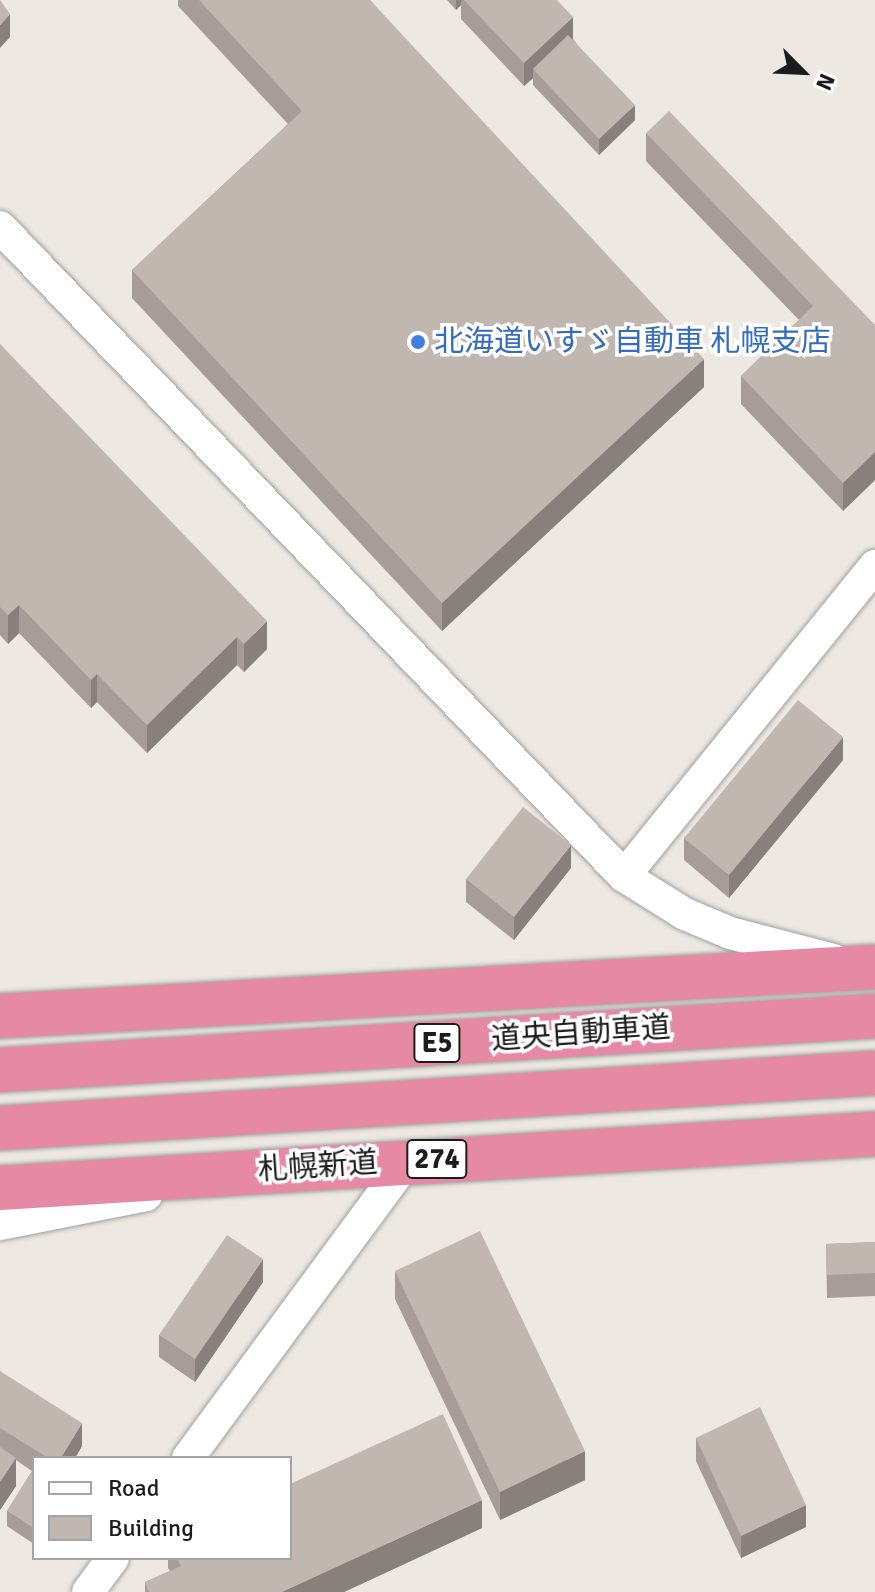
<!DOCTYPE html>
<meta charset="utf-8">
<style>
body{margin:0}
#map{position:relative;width:875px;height:1592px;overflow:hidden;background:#ede8e1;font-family:Signika,"Noto Sans JP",sans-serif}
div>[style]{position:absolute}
.roads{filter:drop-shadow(0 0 2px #a0a0a0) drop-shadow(0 0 2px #a0a0a0)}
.minor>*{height:32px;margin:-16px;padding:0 16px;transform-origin:16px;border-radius:16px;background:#fff}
.highway>*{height:44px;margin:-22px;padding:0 22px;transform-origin:22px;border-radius:22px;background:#e589a4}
.wall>*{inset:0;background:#a69d98}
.shaded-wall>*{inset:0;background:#87807c}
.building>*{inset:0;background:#c1b7b1}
.dots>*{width:22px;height:22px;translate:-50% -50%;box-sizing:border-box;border:4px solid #fff;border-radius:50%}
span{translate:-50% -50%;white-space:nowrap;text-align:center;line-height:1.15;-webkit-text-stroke:7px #fff;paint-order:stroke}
.shield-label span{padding:2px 6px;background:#fff;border:2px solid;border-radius:6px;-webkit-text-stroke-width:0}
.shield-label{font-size:28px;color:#1c1c1c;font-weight:700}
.shop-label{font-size:30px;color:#366cbe}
.left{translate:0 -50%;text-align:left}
.street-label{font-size:30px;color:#1c1c1c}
.legend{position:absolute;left:32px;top:1456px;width:260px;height:104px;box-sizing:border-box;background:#fff;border:2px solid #a4a4a4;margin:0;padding:10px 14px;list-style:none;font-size:24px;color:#1c1c1c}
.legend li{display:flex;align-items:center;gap:16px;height:40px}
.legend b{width:40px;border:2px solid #a4a4a4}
.north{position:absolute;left:763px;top:32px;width:80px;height:80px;-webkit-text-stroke:6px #fff;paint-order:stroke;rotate:114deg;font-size:22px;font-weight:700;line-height:32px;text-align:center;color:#1c1c1c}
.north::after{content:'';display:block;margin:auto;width:28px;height:36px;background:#1c1c1c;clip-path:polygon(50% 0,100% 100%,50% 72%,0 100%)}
</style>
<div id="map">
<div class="roads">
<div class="minor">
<div style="left:0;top:227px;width:900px;rotate:46.13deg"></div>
<div style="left:624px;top:876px;width:72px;rotate:31.9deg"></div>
<div style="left:685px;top:914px;width:49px;rotate:22.9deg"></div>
<div style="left:730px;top:933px;width:107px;rotate:14.6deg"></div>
<div style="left:624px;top:876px;width:399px;rotate:-51deg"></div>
<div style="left:0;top:1224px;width:149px;rotate:-11.2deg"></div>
<div style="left:188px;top:1458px;width:370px;rotate:-53.6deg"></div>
<div style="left:88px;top:1592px;width:42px;rotate:-53.7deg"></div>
</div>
<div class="highway">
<div style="left:0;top:1016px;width:876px;rotate:-3.21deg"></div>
<div style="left:0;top:1070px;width:877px;rotate:-3.53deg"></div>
<div style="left:0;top:1128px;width:877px;rotate:-3.6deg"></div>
<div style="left:0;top:1188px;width:877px;rotate:-3.53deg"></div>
</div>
</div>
<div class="wall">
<div style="clip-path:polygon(178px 0,370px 0,704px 387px,442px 631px,132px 298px,132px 270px,288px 124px,178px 6px)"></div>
<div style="clip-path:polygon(447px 0,557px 0,573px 39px,635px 120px,599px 155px,533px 85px,533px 78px,524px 86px,461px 19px,461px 5px,456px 10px)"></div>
<div style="clip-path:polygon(646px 133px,875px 325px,875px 480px,843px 511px,741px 404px,741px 376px,799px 320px,646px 161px)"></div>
<div style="clip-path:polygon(0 344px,267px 649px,244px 672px,237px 665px,147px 753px,97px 702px,91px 708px,19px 633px,8px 644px,0 635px)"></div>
<div style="clip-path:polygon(843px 760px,729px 898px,684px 860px,684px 838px)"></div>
<div style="clip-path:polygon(571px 868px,514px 940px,466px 902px,466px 879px)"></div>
<div style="clip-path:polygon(875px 1242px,875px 1296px,827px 1298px,826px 1244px)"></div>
<div style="clip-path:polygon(395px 1271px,585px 1480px,500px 1520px,395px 1299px)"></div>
<div style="clip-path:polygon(263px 1282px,195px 1382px,159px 1357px,159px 1335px)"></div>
<div style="clip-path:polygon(0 1371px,82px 1446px,75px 1458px,34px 1458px,34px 1544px,7px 1526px,7px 1511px,32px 1471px,16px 1460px,16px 1486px,0 1510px)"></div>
<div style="clip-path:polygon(696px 1438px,806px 1527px,741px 1558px,696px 1461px)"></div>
<div style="clip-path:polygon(482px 1528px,344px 1592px,145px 1592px,145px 1582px,170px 1571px,168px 1568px,168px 1558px,290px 1558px)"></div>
</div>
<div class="shaded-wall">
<div style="clip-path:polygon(456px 0,461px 0,461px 5px,456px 10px)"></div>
<div style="clip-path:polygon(10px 14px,10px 37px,0 48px,0 25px)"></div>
<div style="clip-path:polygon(573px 17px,573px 39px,533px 69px,533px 78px,524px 86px,524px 63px)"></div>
<div style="clip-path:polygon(635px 105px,635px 120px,599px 155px,599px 139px)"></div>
<div style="clip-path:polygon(704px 359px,704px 387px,442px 631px,442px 603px)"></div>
<div style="clip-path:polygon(875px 452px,875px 480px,843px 511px,843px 483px)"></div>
<div style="clip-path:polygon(19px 605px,19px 633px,8px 644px,8px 615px)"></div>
<div style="clip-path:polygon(267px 621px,267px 649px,244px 672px,244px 644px)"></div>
<div style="clip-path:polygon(237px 637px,237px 665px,147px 753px,147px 725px)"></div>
<div style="clip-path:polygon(97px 674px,97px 702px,91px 708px,91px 680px)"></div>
<div style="clip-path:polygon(843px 737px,843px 760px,729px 898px,729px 875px)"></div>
<div style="clip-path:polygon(571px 845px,571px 868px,514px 940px,514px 917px)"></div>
<div style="clip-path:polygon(263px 1259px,263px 1282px,195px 1382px,195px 1359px)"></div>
<div style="clip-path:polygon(82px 1423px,82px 1446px,75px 1458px,61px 1458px)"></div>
<div style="clip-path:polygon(585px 1451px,585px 1480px,500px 1520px,500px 1492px)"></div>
<div style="clip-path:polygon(16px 1458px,16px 1486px,0 1510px,0 1482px)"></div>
<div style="clip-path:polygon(482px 1500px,482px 1528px,344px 1592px,282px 1592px)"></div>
<div style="clip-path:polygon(806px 1505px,806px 1527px,741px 1558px,741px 1536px)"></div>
</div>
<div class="building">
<div style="clip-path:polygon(0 0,10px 14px,0 25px)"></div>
<div style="clip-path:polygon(199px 0,370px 0,704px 359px,442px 603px,132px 270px,302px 111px)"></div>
<div style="clip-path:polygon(464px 0,557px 0,573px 17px,524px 63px)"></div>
<div style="clip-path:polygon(568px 35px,635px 105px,599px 139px,533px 69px)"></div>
<div style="clip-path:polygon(669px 111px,875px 325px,875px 452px,843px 483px,741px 376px,813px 306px,646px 133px)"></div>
<div style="clip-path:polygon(0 344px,267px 621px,244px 644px,237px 637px,147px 725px,97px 674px,91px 680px,19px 605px,8px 615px,0 607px)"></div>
<div style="clip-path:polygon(798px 700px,843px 737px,729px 875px,684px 838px)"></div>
<div style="clip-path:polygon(523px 807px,571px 845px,514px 917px,466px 879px)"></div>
<div style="clip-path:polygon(480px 1231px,585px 1451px,500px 1492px,395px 1271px)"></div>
<div style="clip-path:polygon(227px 1235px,263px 1259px,195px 1359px,159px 1335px)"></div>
<div style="clip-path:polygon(875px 1242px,875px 1273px,827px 1275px,826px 1244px)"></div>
<div style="clip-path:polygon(0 1371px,82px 1423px,61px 1458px,48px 1458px,0 1428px)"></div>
<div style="clip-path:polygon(760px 1407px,806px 1505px,741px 1536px,696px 1438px)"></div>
<div style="clip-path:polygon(443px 1414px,482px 1500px,282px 1592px,149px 1592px,145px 1582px,181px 1566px,177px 1558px,290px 1558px,290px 1484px)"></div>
<div style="clip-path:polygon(0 1447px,16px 1458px,0 1482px)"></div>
<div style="clip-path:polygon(34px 1468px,34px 1528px,7px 1511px)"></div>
</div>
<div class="dots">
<div style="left:418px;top:342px;background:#3f7fe0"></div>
</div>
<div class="shield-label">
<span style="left:437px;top:1043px">E5</span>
<span style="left:437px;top:1159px">274</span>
</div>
<div class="shop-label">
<span class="left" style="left:434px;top:342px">北海道いすゞ自動車 札幌支店</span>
</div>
<div class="street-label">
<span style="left:581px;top:1034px;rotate:-4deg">道央自動車道</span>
<span style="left:318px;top:1167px;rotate:-4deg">札幌新道</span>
</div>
<ul class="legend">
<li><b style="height:10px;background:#fff"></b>Road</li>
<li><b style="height:22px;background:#c1b7b1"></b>Building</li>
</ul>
<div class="north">N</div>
</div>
